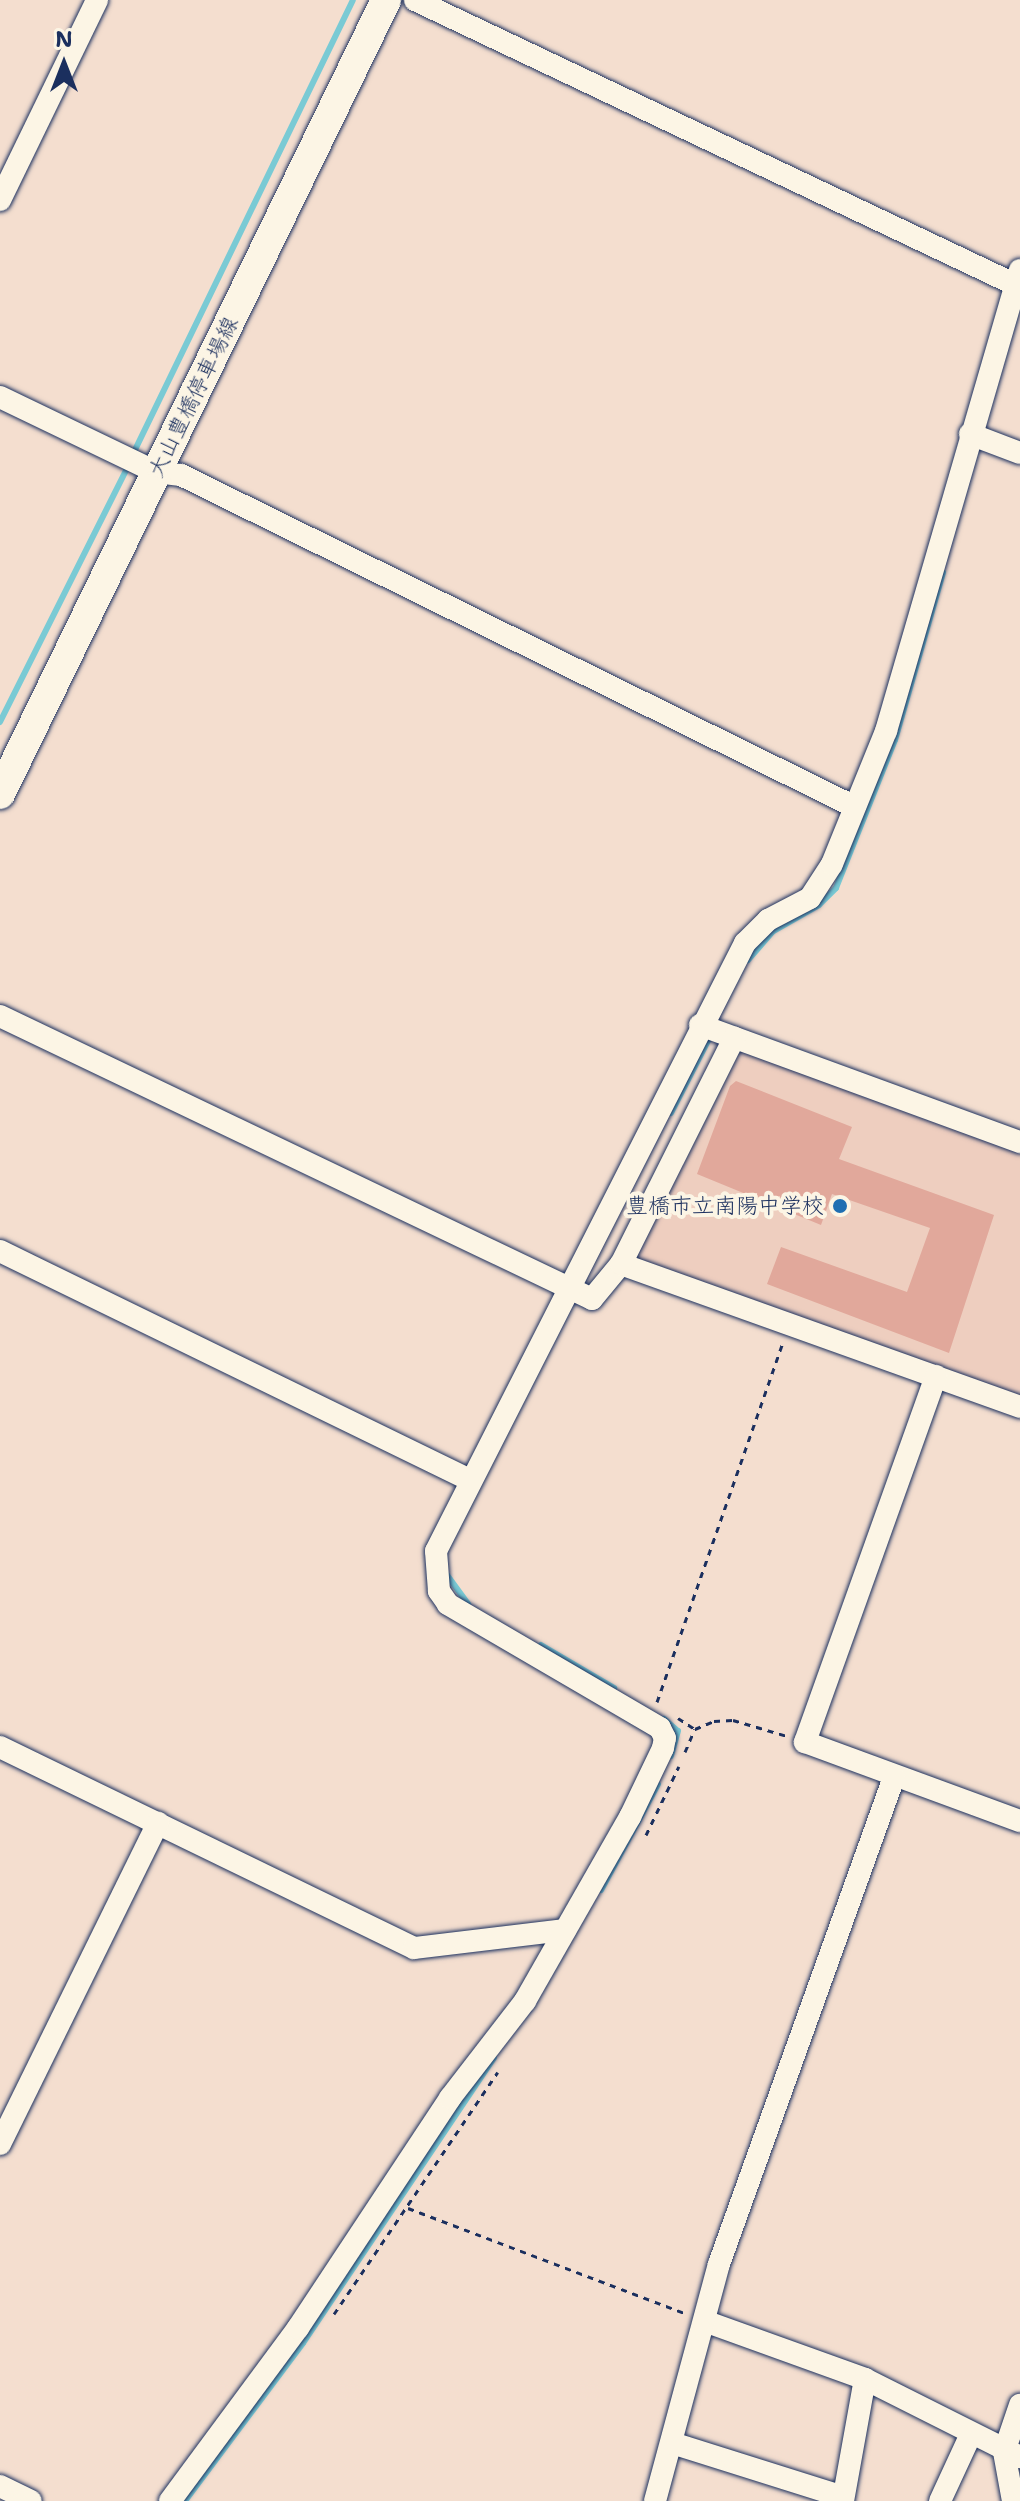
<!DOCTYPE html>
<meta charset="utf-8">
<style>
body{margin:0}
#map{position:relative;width:1020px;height:2501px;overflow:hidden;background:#f4decf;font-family:"Shantell Sans","Klee One",sans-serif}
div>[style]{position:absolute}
.built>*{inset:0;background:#eecebf}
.stream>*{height:6px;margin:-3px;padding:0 3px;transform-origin:3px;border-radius:3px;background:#7acad4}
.building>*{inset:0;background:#e1a89b}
.path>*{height:3px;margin-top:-1.5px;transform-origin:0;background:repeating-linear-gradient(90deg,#1b2f5e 0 6px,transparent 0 12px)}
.roads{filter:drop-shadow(0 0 2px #1b2f5e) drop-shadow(0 0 2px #1b2f5e)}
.minor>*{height:22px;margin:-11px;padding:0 11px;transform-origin:11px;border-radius:11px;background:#fcf5e5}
.secondary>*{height:30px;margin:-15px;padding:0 15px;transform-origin:15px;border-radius:15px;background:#fcf5e5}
.dots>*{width:22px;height:22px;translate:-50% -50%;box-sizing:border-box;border:4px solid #fcf5e5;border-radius:50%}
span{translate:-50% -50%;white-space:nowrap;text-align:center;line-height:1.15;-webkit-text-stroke:8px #fcf5e5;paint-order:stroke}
.street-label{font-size:22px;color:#1b2f5e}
.poi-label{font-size:22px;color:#1b2f5e}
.right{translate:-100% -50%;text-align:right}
.north{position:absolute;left:24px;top:24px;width:80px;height:80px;-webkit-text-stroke:6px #fcf5e5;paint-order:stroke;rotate:0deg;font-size:22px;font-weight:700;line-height:32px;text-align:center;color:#1b2f5e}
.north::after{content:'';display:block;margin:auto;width:28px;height:36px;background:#1b2f5e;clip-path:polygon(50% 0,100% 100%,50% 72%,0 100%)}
</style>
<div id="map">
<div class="built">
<div style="clip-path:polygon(739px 1050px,1020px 1154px,1020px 1398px,634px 1258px)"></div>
</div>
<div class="stream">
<div style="left:133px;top:454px;width:504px;rotate:-64.15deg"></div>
<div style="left:0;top:722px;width:288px;rotate:-63.4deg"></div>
<div style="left:748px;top:960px;width:37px;rotate:-49deg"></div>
<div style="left:772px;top:932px;width:54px;rotate:-29.9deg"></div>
<div style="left:819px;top:905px;width:24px;rotate:-45deg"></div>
<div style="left:836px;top:888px;width:159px;rotate:-68.3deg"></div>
<div style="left:895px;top:740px;width:174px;rotate:-74deg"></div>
<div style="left:671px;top:1113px;width:88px;rotate:-62.9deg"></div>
<div style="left:447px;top:1575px;width:36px;rotate:54deg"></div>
<div style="left:541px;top:1645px;width:85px;rotate:30.5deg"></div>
<div style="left:664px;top:1719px;width:18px;rotate:41deg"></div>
<div style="left:678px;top:1731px;width:26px;rotate:106deg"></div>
<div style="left:601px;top:1890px;width:120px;rotate:-61.7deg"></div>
<div style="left:185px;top:2501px;width:197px;rotate:-53.2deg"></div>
<div style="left:303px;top:2343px;width:343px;rotate:-56.2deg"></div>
</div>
<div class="building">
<div style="clip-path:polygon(736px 1081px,852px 1127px,839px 1159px,994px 1215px,949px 1353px,767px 1284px,781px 1247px,907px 1292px,930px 1228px,832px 1194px,821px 1225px,697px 1174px,730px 1086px)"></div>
</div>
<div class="path">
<div style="left:657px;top:1702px;width:380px;rotate:-70.7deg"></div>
<div style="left:678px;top:1718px;width:20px;rotate:33deg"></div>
<div style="left:685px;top:1752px;width:25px;rotate:-67deg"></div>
<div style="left:695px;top:1729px;width:21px;rotate:-23deg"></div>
<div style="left:714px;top:1721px;width:19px;rotate:-3deg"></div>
<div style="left:733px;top:1720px;width:56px;rotate:16.5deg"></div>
<div style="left:646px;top:1835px;width:76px;rotate:-64.4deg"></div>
<div style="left:408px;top:2208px;width:296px;rotate:20.8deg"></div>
<div style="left:334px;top:2314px;width:292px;rotate:-55.9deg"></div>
</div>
<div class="roads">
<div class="minor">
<div style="left:415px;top:0;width:665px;rotate:25.37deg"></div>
<div style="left:0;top:200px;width:222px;rotate:-64.1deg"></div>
<div style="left:0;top:397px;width:173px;rotate:25.7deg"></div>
<div style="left:156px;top:472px;width:25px;rotate:7deg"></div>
<div style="left:181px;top:475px;width:751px;rotate:26.22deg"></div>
<div style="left:970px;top:434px;width:53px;rotate:20.8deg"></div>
<div style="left:0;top:1016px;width:656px;rotate:25.55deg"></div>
<div style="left:592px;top:1299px;width:45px;rotate:-50.4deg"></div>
<div style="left:621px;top:1264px;width:424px;rotate:19.7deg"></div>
<div style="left:700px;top:1025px;width:341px;rotate:20.1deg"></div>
<div style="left:0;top:1251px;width:523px;rotate:25.98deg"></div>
<div style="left:621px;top:1264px;width:253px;rotate:-63.4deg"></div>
<div style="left:936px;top:1376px;width:389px;rotate:109.7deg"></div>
<div style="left:805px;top:1742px;width:229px;rotate:20.2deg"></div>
<div style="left:0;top:1747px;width:460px;rotate:25.9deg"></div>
<div style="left:414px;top:1948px;width:152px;rotate:-6.8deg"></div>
<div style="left:0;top:2144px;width:358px;rotate:-63.8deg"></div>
<div style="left:707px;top:2322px;width:168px;rotate:19.8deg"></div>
<div style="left:865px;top:2379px;width:174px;rotate:26.7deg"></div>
<div style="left:672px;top:2443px;width:179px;rotate:17.5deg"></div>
<div style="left:0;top:2486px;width:34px;rotate:26deg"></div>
<div style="left:170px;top:2501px;width:215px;rotate:-53.5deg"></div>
<div style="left:298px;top:2328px;width:276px;rotate:-56.5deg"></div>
<div style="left:450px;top:2098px;width:123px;rotate:-52.3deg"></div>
<div style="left:525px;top:2001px;width:212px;rotate:-60.3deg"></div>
<div style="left:630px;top:1817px;width:76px;rotate:-64.4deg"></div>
<div style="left:663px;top:1748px;width:10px;rotate:-79deg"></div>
<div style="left:665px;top:1738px;width:11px;rotate:-117deg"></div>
<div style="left:660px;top:1728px;width:246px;rotate:-149.7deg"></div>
<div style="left:448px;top:1604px;width:16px;rotate:-125deg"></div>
<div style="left:439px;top:1591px;width:40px;rotate:-94.3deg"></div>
<div style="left:436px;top:1551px;width:682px;rotate:-63.06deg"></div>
<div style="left:745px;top:943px;width:33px;rotate:-45deg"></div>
<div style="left:768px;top:920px;width:47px;rotate:-27.6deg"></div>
<div style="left:810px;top:898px;width:40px;rotate:-57.1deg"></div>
<div style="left:832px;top:864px;width:144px;rotate:-67.9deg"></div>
<div style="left:886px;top:731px;width:480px;rotate:-73.8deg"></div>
<div style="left:655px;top:2501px;width:245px;rotate:-74.9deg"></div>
<div style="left:719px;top:2264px;width:517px;rotate:-70.23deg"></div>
<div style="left:843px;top:2501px;width:124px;rotate:-79.8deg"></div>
<div style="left:940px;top:2501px;width:74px;rotate:-65.2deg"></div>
<div style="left:1013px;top:2501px;width:50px;rotate:-100.4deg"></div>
<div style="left:1004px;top:2452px;width:50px;rotate:-71.2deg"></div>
</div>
<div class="secondary">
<div style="left:0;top:794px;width:883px;rotate:-64.07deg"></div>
</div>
</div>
<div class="dots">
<div style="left:840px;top:1206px;background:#1f6fb2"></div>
</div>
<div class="street-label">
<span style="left:193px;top:397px;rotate:-64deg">大山豊橋停車場線</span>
</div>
<div class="poi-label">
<span class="right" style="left:824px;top:1206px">豊橋市立南陽中学校</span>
</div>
<div class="north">N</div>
</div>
